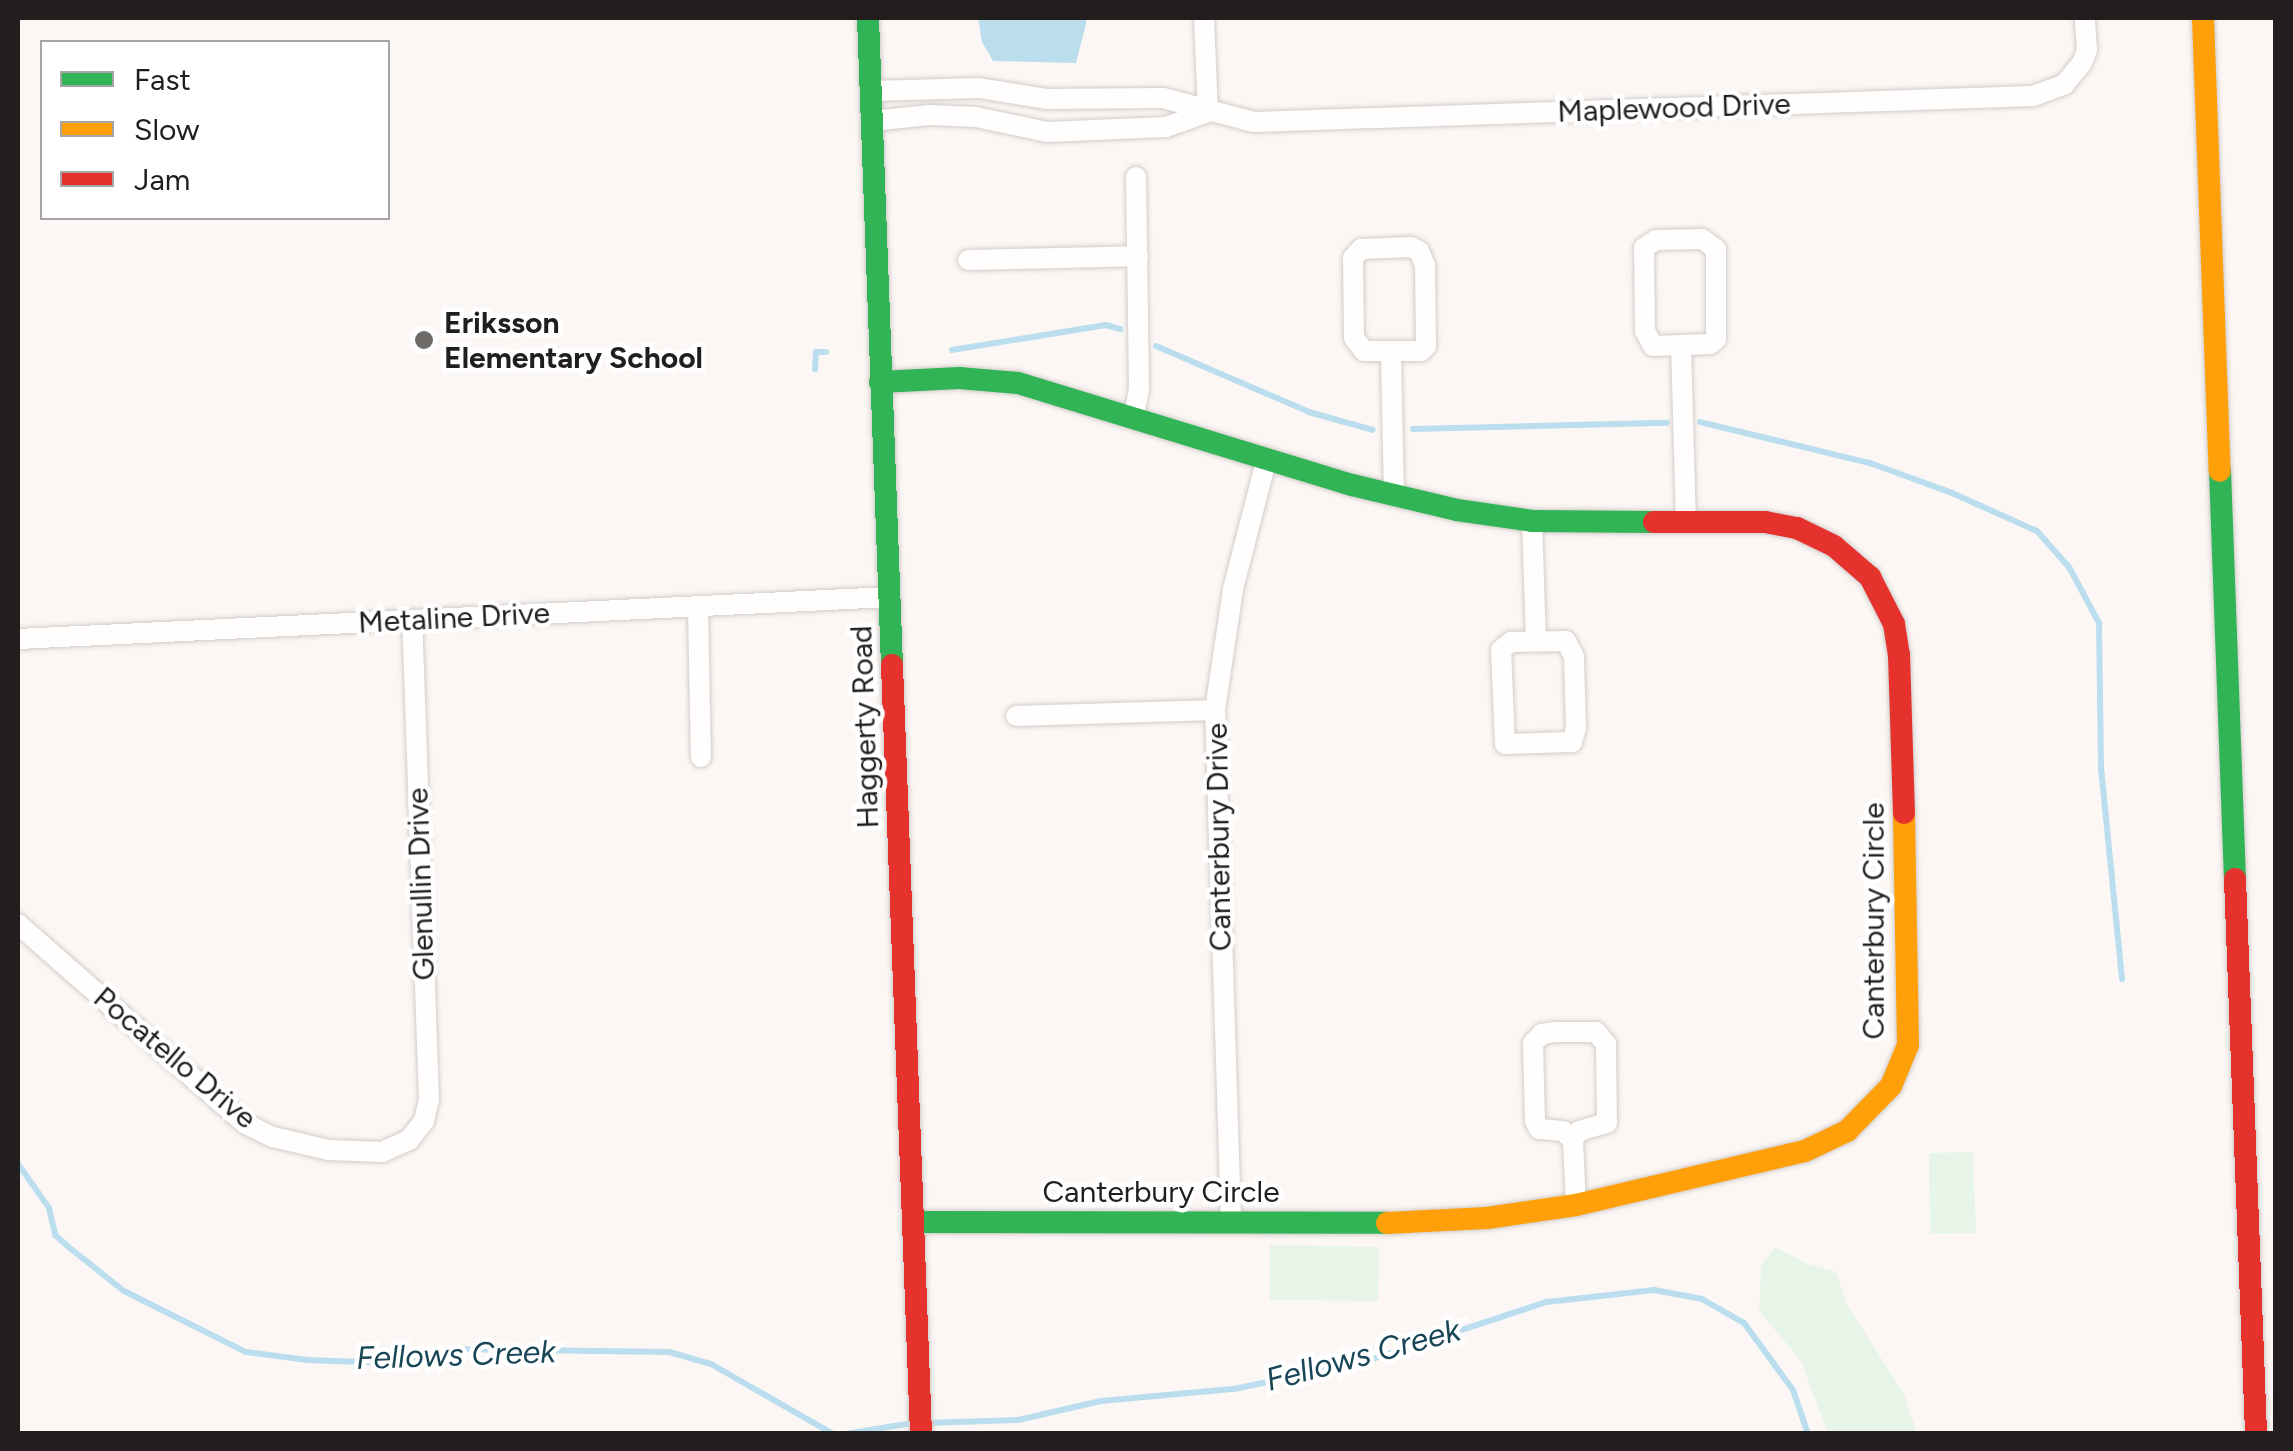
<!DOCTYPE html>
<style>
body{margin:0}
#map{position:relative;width:2293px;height:1451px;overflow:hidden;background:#fcf7f4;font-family:Figtree,sans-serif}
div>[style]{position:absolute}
.green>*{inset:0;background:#e7f5e9}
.water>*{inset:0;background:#badeed}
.stream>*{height:6px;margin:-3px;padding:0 3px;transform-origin:3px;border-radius:3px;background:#badeed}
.roads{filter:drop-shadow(0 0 2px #d1cdcb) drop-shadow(0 0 2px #d1cdcb)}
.street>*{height:20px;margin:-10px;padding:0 10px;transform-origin:10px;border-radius:10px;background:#fffefd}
.fast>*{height:22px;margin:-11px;padding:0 11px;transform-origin:11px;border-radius:11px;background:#30b455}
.slow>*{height:22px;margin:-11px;padding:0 11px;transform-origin:11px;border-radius:11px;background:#ff9f0a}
.jam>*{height:22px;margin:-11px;padding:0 11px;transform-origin:11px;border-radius:11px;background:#e5322d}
.dots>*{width:28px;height:28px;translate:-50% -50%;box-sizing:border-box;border:5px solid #fff;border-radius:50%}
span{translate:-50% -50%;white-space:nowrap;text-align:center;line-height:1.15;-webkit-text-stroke:9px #fff;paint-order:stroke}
.street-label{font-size:30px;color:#211e1d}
.poi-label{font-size:30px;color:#211e1d;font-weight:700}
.left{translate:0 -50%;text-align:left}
.water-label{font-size:32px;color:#194657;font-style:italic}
.frame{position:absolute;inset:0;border:20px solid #211e1d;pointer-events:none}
.legend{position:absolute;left:40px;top:40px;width:350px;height:180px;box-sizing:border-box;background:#fff;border:2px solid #a6a5a5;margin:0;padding:12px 18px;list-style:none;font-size:30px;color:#211e1d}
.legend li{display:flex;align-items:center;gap:20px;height:50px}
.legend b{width:50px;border:2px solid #a6a5a5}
</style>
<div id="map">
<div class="green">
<div style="clip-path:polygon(1973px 1152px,1976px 1233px,1930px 1234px,1929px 1153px)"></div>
<div style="clip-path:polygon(1270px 1245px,1379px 1247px,1378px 1301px,1270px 1300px)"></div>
<div style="clip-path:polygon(1775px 1247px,1808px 1264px,1836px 1272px,1848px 1306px,1904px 1394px,1917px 1433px,1828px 1433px,1801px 1361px,1759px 1311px,1761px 1266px)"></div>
</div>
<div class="water">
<div style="clip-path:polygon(978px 18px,1086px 18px,1086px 24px,1076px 63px,993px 61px,982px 42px)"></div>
</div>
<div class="stream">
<div style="left:1156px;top:346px;width:167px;rotate:23.3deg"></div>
<div style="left:1309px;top:412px;width:66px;rotate:15.7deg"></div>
<div style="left:952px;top:350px;width:156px;rotate:-9.2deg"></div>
<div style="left:1106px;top:325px;width:15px;rotate:16deg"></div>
<div style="left:815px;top:369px;width:17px;rotate:-87deg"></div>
<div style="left:816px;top:352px;width:10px"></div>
<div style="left:1700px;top:422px;width:175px;rotate:13.6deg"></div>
<div style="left:1870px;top:463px;width:87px;rotate:20.1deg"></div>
<div style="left:1952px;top:493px;width:93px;rotate:24.1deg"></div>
<div style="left:2037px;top:531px;width:48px;rotate:48.4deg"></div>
<div style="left:2069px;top:567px;width:64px;rotate:61.8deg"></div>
<div style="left:2099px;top:623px;width:145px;rotate:89.2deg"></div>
<div style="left:2101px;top:768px;width:212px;rotate:84.3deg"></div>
<div style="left:1413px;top:429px;width:254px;rotate:-1.4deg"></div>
<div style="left:18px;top:1164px;width:54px;rotate:54.8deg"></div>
<div style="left:49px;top:1208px;width:28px;rotate:77deg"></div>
<div style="left:55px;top:1235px;width:21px;rotate:41deg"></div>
<div style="left:71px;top:1249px;width:68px;rotate:38.4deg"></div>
<div style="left:124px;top:1291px;width:136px;rotate:26.6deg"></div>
<div style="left:246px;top:1352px;width:62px;rotate:7.5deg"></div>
<div style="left:307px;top:1360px;width:83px;rotate:2.1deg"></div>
<div style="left:390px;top:1363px;width:64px;rotate:-12.7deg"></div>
<div style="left:452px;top:1349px;width:217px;rotate:0.8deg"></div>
<div style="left:669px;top:1352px;width:44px;rotate:15.9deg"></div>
<div style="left:711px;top:1364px;width:141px;rotate:29.8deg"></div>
<div style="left:926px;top:1423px;width:92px;rotate:-1.9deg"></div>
<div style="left:1018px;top:1420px;width:85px;rotate:-12.9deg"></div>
<div style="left:1101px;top:1401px;width:134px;rotate:-5.2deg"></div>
<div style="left:1234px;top:1389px;width:133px;rotate:-11.7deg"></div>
<div style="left:1364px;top:1362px;width:193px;rotate:-18.2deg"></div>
<div style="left:1547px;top:1302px;width:108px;rotate:-6.4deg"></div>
<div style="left:1654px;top:1290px;width:49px;rotate:10.6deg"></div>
<div style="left:1702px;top:1299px;width:48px;rotate:29.7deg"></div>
<div style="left:1744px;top:1323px;width:83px;rotate:53.8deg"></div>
<div style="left:1793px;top:1390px;width:46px;rotate:71.2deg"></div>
<div style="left:845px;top:1434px;width:69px;rotate:-9.2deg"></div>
</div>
<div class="roads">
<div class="street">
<div style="left:1204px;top:18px;width:94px;rotate:87.6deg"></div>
<div style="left:871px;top:91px;width:108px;rotate:-1.6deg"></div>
<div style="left:979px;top:88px;width:68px;rotate:9.3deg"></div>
<div style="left:1046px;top:99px;width:117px;rotate:-0.5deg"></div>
<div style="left:1163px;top:98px;width:94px;rotate:14.8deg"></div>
<div style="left:1254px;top:122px;width:779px;rotate:-1.91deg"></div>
<div style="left:2033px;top:96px;width:33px;rotate:-20deg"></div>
<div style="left:2064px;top:85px;width:28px;rotate:-51deg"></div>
<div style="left:2082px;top:63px;width:14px;rotate:-69deg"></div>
<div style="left:2087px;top:50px;width:32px;rotate:-94deg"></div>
<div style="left:872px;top:121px;width:58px;rotate:-5.9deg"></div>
<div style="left:930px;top:115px;width:46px;rotate:2.5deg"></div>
<div style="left:976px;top:117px;width:73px;rotate:11.9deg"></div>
<div style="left:1047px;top:132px;width:119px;rotate:-2.4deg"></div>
<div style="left:1166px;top:127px;width:45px;rotate:-19.7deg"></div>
<div style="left:1702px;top:239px;width:17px;rotate:36deg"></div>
<div style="left:1716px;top:249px;width:90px;rotate:90deg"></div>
<div style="left:1716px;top:339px;width:8px;rotate:140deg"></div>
<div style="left:1710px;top:344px;width:57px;rotate:178deg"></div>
<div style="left:1653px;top:346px;width:17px;rotate:-118deg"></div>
<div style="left:1645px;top:331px;width:83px;rotate:-90.7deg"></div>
<div style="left:1644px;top:248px;width:14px;rotate:-34deg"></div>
<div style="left:1656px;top:240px;width:46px;rotate:-1.2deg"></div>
<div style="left:1411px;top:247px;width:9px;rotate:27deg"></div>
<div style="left:1419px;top:251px;width:15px;rotate:67deg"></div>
<div style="left:1425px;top:265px;width:81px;rotate:89.3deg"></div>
<div style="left:1426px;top:346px;width:7px;rotate:135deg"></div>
<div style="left:1421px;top:351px;width:57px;rotate:180deg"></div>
<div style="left:1364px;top:351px;width:16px;rotate:-128deg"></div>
<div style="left:1354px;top:338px;width:80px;rotate:-90.7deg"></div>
<div style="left:1353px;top:258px;width:12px;rotate:-48deg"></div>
<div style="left:1361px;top:249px;width:50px;rotate:-2.3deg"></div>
<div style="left:968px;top:260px;width:170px;rotate:-1.3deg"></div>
<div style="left:1681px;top:345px;width:178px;rotate:88.4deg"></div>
<div style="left:1391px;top:354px;width:142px;rotate:88.8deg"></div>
<div style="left:1134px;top:415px;width:26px;rotate:-79deg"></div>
<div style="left:1139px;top:389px;width:212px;rotate:-90.8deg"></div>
<div style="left:1532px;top:521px;width:120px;rotate:88.1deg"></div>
<div style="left:698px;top:607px;width:150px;rotate:88.9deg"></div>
<div style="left:18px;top:639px;width:873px;rotate:-2.76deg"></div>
<div style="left:1566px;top:641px;width:18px;rotate:63deg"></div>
<div style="left:1574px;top:657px;width:71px;rotate:88.4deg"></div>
<div style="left:1576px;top:728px;width:15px;rotate:106deg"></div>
<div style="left:1572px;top:742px;width:67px;rotate:178.3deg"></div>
<div style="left:1505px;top:744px;width:94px;rotate:-92.4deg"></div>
<div style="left:1501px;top:650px;width:13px;rotate:-39deg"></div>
<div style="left:1511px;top:642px;width:55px;rotate:-1deg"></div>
<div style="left:1016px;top:716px;width:199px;rotate:-1.7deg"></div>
<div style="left:18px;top:924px;width:303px;rotate:41.3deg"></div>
<div style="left:246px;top:1124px;width:30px;rotate:26deg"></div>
<div style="left:273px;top:1137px;width:57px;rotate:13.1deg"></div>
<div style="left:329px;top:1150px;width:53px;rotate:2.2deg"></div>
<div style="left:382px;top:1152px;width:30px;rotate:-24deg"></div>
<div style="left:409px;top:1140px;width:24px;rotate:-52deg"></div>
<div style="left:424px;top:1121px;width:22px;rotate:-77deg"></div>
<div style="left:429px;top:1100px;width:479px;rotate:-92deg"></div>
<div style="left:1555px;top:1032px;width:41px"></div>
<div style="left:1596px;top:1032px;width:16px;rotate:50deg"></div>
<div style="left:1606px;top:1044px;width:79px;rotate:89.3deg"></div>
<div style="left:1607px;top:1123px;width:29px;rotate:164deg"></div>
<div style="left:1579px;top:1131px;width:11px;rotate:124deg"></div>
<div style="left:1573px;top:1140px;width:13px;rotate:-138deg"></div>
<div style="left:1563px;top:1131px;width:24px;rotate:-175deg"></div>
<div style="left:1539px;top:1129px;width:9px;rotate:-117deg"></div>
<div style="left:1535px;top:1121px;width:78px;rotate:-91.5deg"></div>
<div style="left:1533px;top:1043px;width:13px;rotate:-45deg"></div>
<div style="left:1542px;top:1034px;width:13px;rotate:-9deg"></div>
<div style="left:1573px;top:1140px;width:65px;rotate:87.4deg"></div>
<div style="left:1231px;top:1221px;width:511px;rotate:-91.79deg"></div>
<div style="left:1215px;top:710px;width:122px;rotate:-81.5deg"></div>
<div style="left:1233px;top:589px;width:135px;rotate:-75.5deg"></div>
</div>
<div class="fast">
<div style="left:868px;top:18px;width:647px;rotate:87.88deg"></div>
<div style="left:880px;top:382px;width:79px;rotate:-2.9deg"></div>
<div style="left:959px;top:378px;width:59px;rotate:4.8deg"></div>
<div style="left:1018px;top:383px;width:349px;rotate:17deg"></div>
<div style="left:1352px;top:485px;width:108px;rotate:13.4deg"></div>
<div style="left:1457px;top:510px;width:76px;rotate:8.3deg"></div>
<div style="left:1532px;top:521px;width:122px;rotate:0.5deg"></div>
<div style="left:2220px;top:471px;width:408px;rotate:87.9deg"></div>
<div style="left:913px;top:1222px;width:474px;rotate:0.1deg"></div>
</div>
<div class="slow">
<div style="left:2203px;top:18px;width:453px;rotate:87.9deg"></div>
<div style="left:1387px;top:1223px;width:100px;rotate:-2.9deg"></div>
<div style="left:1487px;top:1218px;width:90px;rotate:-8.3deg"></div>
<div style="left:1576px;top:1205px;width:235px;rotate:-13.3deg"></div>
<div style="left:1805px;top:1151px;width:47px;rotate:-25.5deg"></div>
<div style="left:1847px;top:1131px;width:63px;rotate:-45.6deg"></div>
<div style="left:1891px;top:1086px;width:44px;rotate:-67.5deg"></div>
<div style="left:1908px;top:1045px;width:232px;rotate:-91deg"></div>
</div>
<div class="jam">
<div style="left:1654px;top:522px;width:111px"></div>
<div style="left:1765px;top:522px;width:33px;rotate:11deg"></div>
<div style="left:1797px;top:528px;width:41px;rotate:25.9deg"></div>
<div style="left:1834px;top:546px;width:48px;rotate:40.7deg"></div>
<div style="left:1870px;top:577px;width:53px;rotate:62.9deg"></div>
<div style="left:1894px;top:624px;width:31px;rotate:81deg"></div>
<div style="left:1899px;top:655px;width:158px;rotate:88.2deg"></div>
<div style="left:892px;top:665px;width:770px;rotate:87.84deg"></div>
<div style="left:2235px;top:879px;width:555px;rotate:87.83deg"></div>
</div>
</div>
<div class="dots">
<div style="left:424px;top:340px;background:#6e6a68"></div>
</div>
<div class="street-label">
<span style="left:1674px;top:108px;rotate:-2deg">Maplewood Drive</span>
<span style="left:454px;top:618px;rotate:-3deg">Metaline Drive</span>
<span style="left:865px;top:727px;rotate:-92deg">Haggerty Road</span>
<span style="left:1219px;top:837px;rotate:-91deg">Canterbury Drive</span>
<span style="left:421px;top:884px;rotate:-92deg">Glenullin Drive</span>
<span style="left:1874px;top:921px;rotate:-90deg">Canterbury Circle</span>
<span style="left:175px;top:1058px;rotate:40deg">Pocatello Drive</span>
<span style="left:1161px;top:1192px">Canterbury Circle</span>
</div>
<div class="poi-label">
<span class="left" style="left:444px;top:340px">Eriksson<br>Elementary School</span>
</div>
<div class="water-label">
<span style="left:456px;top:1355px;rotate:-2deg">Fellows Creek</span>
<span style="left:1363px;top:1355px;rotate:-15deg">Fellows Creek</span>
</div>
<div class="frame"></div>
<ul class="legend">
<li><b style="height:12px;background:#30b455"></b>Fast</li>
<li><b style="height:12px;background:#ff9f0a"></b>Slow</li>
<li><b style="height:12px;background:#e5322d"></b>Jam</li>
</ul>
</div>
